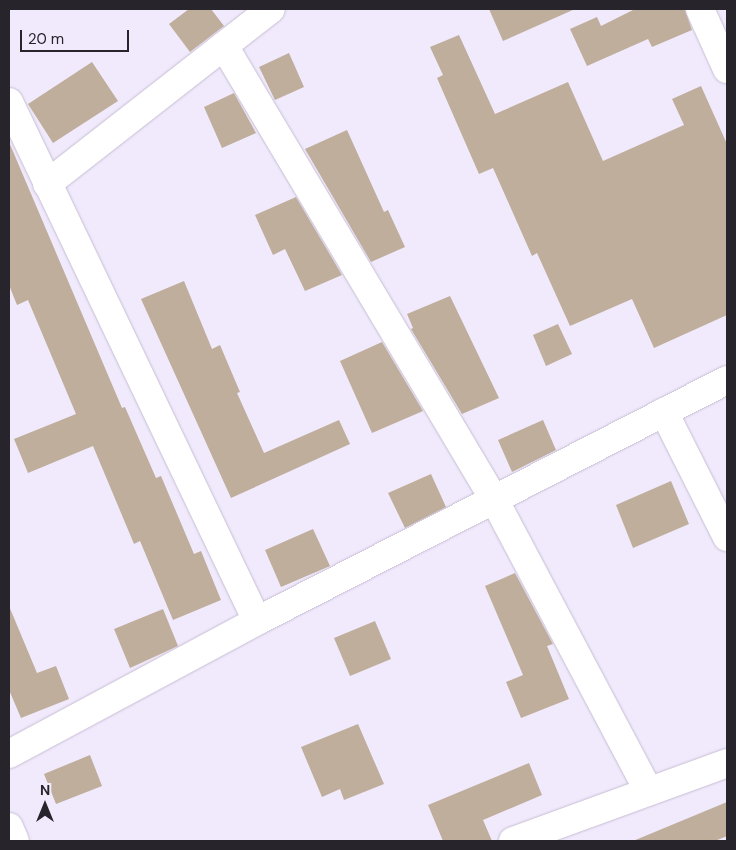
<!DOCTYPE html>
<style>
body{margin:0}
#map{position:relative;width:736px;height:850px;overflow:hidden;background:#f1eafc;font-family:"DM Sans",sans-serif}
div>[style]{position:absolute}
.building>*{inset:0;background:#beae9b}
.roads{filter:drop-shadow(0 0 1px #c7bdd3) drop-shadow(0 0 1px #c7bdd3)}
.street>*{height:28px;margin:-14px;padding:0 14px;transform-origin:14px;border-radius:14px;background:#fff}
span{translate:-50% -50%;white-space:nowrap;text-align:center;line-height:1.15;-webkit-text-stroke:5px #f1eafc;paint-order:stroke}
.frame{position:absolute;inset:0;border:10px solid #28242c;pointer-events:none}
.north{position:absolute;left:20px;top:780px;width:50px;height:50px;-webkit-text-stroke:4px #f1eafc;paint-order:stroke;rotate:0deg;font-size:14px;font-weight:700;line-height:20px;text-align:center;color:#28242c}
.north::after{content:'';display:block;margin:auto;width:18px;height:22px;background:#28242c;clip-path:polygon(50% 0,100% 100%,50% 72%,0 100%)}
.scale{position:absolute;left:20px;top:30px;width:109px;height:22px;box-sizing:border-box;border:2px solid #28242c;border-top:0;padding-left:6px;font-size:15px;line-height:18px;white-space:nowrap;color:#28242c;-webkit-text-stroke:4px #f1eafc;paint-order:stroke}
</style>
<div id="map">
<div class="building">
<div style="clip-path:polygon(189px 9px,211px 9px,224px 26px,190px 52px,169px 24px)"></div>
<div style="clip-path:polygon(489px 9px,575px 9px,503px 41px)"></div>
<div style="clip-path:polygon(635px 9px,685px 9px,692px 30px,652px 47px,648px 39px,587px 66px,570px 29px,597px 17px,601px 26px)"></div>
<div style="clip-path:polygon(459px 35px,495px 114px,568px 82px,603px 161px,684px 125px,672px 99px,701px 86px,727px 144px,727px 315px,654px 348px,632px 299px,570px 326px,537px 253px,532px 256px,493px 168px,479px 174px,437px 78px,443px 75px,430px 47px)"></div>
<div style="clip-path:polygon(289px 53px,304px 87px,275px 100px,259px 67px)"></div>
<div style="clip-path:polygon(92px 62px,118px 101px,53px 143px,28px 104px)"></div>
<div style="clip-path:polygon(234px 93px,256px 133px,222px 148px,204px 107px)"></div>
<div style="clip-path:polygon(347px 130px,384px 212px,388px 210px,405px 247px,371px 262px,305px 149px)"></div>
<div style="clip-path:polygon(9px 142px,122px 408px,125px 407px,156px 478px,161px 476px,194px 554px,201px 551px,221px 600px,173px 620px,140px 541px,134px 544px,93px 446px,28px 473px,14px 439px,76px 414px,28px 300px,17px 305px,9px 285px)"></div>
<div style="clip-path:polygon(296px 197px,342px 275px,305px 291px,285px 249px,273px 255px,255px 215px)"></div>
<div style="clip-path:polygon(184px 281px,212px 349px,220px 345px,240px 392px,237px 393px,264px 453px,339px 420px,350px 444px,231px 498px,141px 299px)"></div>
<div style="clip-path:polygon(450px 296px,499px 398px,462px 414px,411px 329px,413px 328px,407px 314px)"></div>
<div style="clip-path:polygon(558px 324px,572px 354px,546px 366px,533px 335px)"></div>
<div style="clip-path:polygon(382px 342px,423px 411px,372px 433px,340px 361px)"></div>
<div style="clip-path:polygon(543px 420px,556px 450px,512px 472px,498px 440px)"></div>
<div style="clip-path:polygon(431px 474px,446px 507px,405px 528px,388px 493px)"></div>
<div style="clip-path:polygon(671px 481px,689px 524px,633px 548px,616px 505px)"></div>
<div style="clip-path:polygon(313px 529px,330px 566px,281px 587px,265px 550px)"></div>
<div style="clip-path:polygon(515px 573px,553px 644px,547px 646px,569px 699px,521px 718px,506px 682px,523px 675px,485px 586px)"></div>
<div style="clip-path:polygon(9px 606px,37px 673px,56px 666px,69px 699px,21px 718px,9px 690px)"></div>
<div style="clip-path:polygon(163px 609px,178px 646px,130px 668px,114px 629px)"></div>
<div style="clip-path:polygon(375px 621px,391px 659px,350px 676px,334px 638px)"></div>
<div style="clip-path:polygon(358px 724px,384px 784px,344px 800px,340px 789px,322px 797px,301px 747px)"></div>
<div style="clip-path:polygon(90px 755px,102px 786px,56px 804px,44px 774px)"></div>
<div style="clip-path:polygon(529px 763px,542px 795px,483px 820px,492px 841px,443px 841px,428px 805px)"></div>
<div style="clip-path:polygon(727px 802px,727px 836px,715px 841px,633px 841px)"></div>
</div>
<div class="roads">
<div class="street">
<div style="left:700px;top:9px;width:66px;rotate:65.8deg"></div>
<div style="left:224px;top:46px;width:530px;rotate:59.22deg"></div>
<div style="left:495px;top:501px;width:327px;rotate:62.1deg"></div>
<div style="left:9px;top:102px;width:575px;rotate:64.46deg"></div>
<div style="left:47px;top:184px;width:284px;rotate:-38deg"></div>
<div style="left:664px;top:412px;width:140px;rotate:63.3deg"></div>
<div style="left:9px;top:754px;width:281px;rotate:-28.2deg"></div>
<div style="left:257px;top:621px;width:528px;rotate:-27.15deg"></div>
<div style="left:9px;top:827px;width:15px;rotate:67deg"></div>
<div style="left:513px;top:841px;width:228px;rotate:-20deg"></div>
</div>
</div>
<div class="frame"></div>
<div class="north">N</div>
<div class="scale">20 m</div>
</div>
